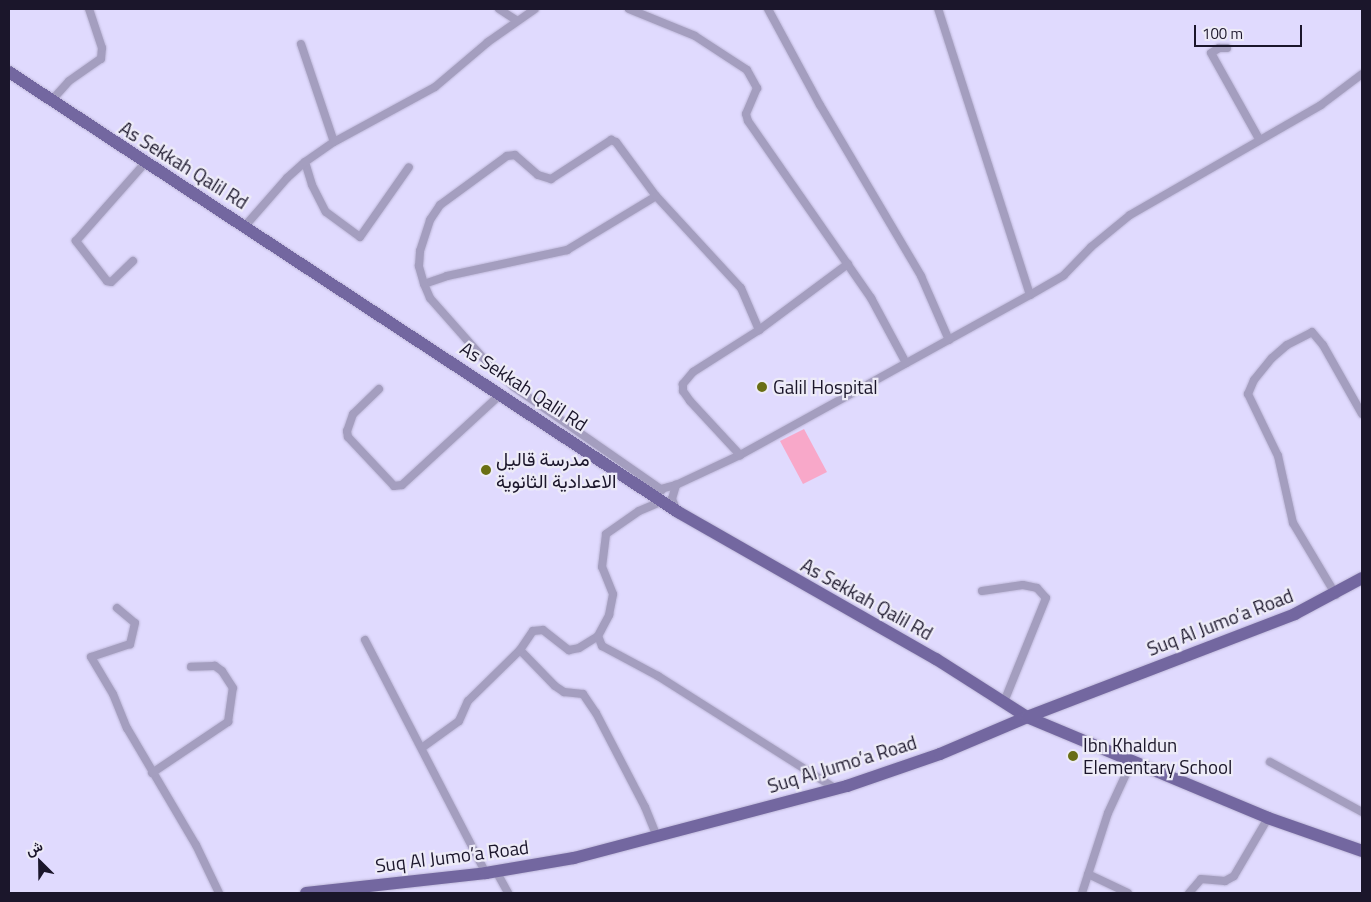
<!DOCTYPE html>
<meta charset="utf-8">
<style>
body{margin:0}
#map{position:relative;width:1371px;height:902px;overflow:hidden;background:#e0dafe;font-family:"Titillium Web",Vazirmatn,sans-serif}
div>[style]{position:absolute}
.green>*{inset:0;background:#f8a8c9}
.roads{filter:drop-shadow(0 0 1px #bdb7d8) drop-shadow(0 0 1px #bdb7d8)}
.street>*{height:8px;margin:-4px;padding:0 4px;transform-origin:4px;border-radius:4px;background:#a49ebf}
.primary>*{height:12px;margin:-6px;padding:0 6px;transform-origin:6px;border-radius:6px;background:#7367a0}
.dots>*{width:14px;height:14px;translate:-50% -50%;box-sizing:border-box;border:2px solid #edebf7;border-radius:50%}
span{translate:-50% -50%;white-space:nowrap;text-align:center;line-height:1.15;-webkit-text-stroke:4.5px #edebf7;paint-order:stroke}
.street-label{font-size:19px;color:#1b162b}
.poi-label{font-size:19px;color:#1b162b}
.left{translate:0 -50%;text-align:left}
.frame{position:absolute;inset:0;border:10px solid #1b162b;pointer-events:none}
.north{position:absolute;left:15px;top:837px;width:50px;height:50px;-webkit-text-stroke:4px #edebf7;paint-order:stroke;rotate:337deg;font-size:14px;font-weight:700;line-height:20px;text-align:center;color:#1b162b}
.north::after{content:'';display:block;margin:auto;width:18px;height:22px;background:#1b162b;clip-path:polygon(50% 0,100% 100%,50% 72%,0 100%)}
.scale{position:absolute;left:1194px;top:25px;width:108px;height:22px;box-sizing:border-box;border:2px solid #1b162b;border-top:0;padding-left:6px;font-size:15px;line-height:18px;white-space:nowrap;color:#1b162b;-webkit-text-stroke:4px #edebf7;paint-order:stroke}
</style>
<div id="map">
<div class="green">
<div style="clip-path:polygon(804px 429px,827px 472px,803px 484px,780px 441px)"></div>
</div>
<div class="roads">
<div class="street">
<div style="left:499px;top:9px;width:20px;rotate:33deg"></div>
<div style="left:629px;top:9px;width:71px;rotate:22.2deg"></div>
<div style="left:695px;top:36px;width:62px;rotate:33.2deg"></div>
<div style="left:747px;top:70px;width:21px;rotate:61deg"></div>
<div style="left:757px;top:88px;width:28px;rotate:113deg"></div>
<div style="left:746px;top:114px;width:7px;rotate:74deg"></div>
<div style="left:748px;top:121px;width:216px;rotate:55.2deg"></div>
<div style="left:871px;top:298px;width:74px;rotate:61.7deg"></div>
<div style="left:768px;top:9px;width:109px;rotate:61.6deg"></div>
<div style="left:820px;top:105px;width:199px;rotate:59.4deg"></div>
<div style="left:921px;top:276px;width:70px;rotate:66.4deg"></div>
<div style="left:301px;top:44px;width:103px;rotate:71.4deg"></div>
<div style="left:1227px;top:48px;width:8px;rotate:180deg"></div>
<div style="left:1219px;top:48px;width:9px;rotate:148deg"></div>
<div style="left:1211px;top:53px;width:98px;rotate:60.8deg"></div>
<div style="left:52px;top:100px;width:25px;rotate:-48deg"></div>
<div style="left:69px;top:81px;width:39px;rotate:-35deg"></div>
<div style="left:101px;top:59px;width:11px;rotate:-85deg"></div>
<div style="left:102px;top:48px;width:41px;rotate:-108.4deg"></div>
<div style="left:305px;top:162px;width:24px;rotate:73deg"></div>
<div style="left:312px;top:185px;width:30px;rotate:63deg"></div>
<div style="left:326px;top:212px;width:42px;rotate:36.3deg"></div>
<div style="left:360px;top:237px;width:85px;rotate:-55deg"></div>
<div style="left:245px;top:226px;width:64px;rotate:-48.8deg"></div>
<div style="left:287px;top:178px;width:24px;rotate:-42deg"></div>
<div style="left:305px;top:162px;width:35px;rotate:-35deg"></div>
<div style="left:334px;top:142px;width:115px;rotate:-28.6deg"></div>
<div style="left:435px;top:87px;width:70px;rotate:-40.3deg"></div>
<div style="left:488px;top:42px;width:57px;rotate:-35.1deg"></div>
<div style="left:133px;top:261px;width:30px;rotate:136deg"></div>
<div style="left:111px;top:282px;width:4px;rotate:-166deg"></div>
<div style="left:107px;top:281px;width:51px;rotate:-127.8deg"></div>
<div style="left:76px;top:241px;width:104px;rotate:-48.5deg"></div>
<div style="left:424px;top:284px;width:24px;rotate:-19deg"></div>
<div style="left:447px;top:276px;width:123px;rotate:-12.2deg"></div>
<div style="left:567px;top:250px;width:104px;rotate:-31.2deg"></div>
<div style="left:1030px;top:295px;width:39px;rotate:-30deg"></div>
<div style="left:1064px;top:275px;width:39px;rotate:-46deg"></div>
<div style="left:1091px;top:247px;width:50px;rotate:-39.4deg"></div>
<div style="left:1130px;top:215px;width:220px;rotate:-29.9deg"></div>
<div style="left:1321px;top:105px;width:51px;rotate:-37.1deg"></div>
<div style="left:759px;top:330px;width:111px;rotate:-36.6deg"></div>
<div style="left:379px;top:389px;width:36px;rotate:136deg"></div>
<div style="left:353px;top:414px;width:18px;rotate:109deg"></div>
<div style="left:347px;top:431px;width:6px;rotate:81deg"></div>
<div style="left:348px;top:437px;width:67px;rotate:46.8deg"></div>
<div style="left:394px;top:486px;width:8px;rotate:-7deg"></div>
<div style="left:402px;top:485px;width:134px;rotate:-42.6deg"></div>
<div style="left:657px;top:490px;width:20px;rotate:-15deg"></div>
<div style="left:676px;top:485px;width:71px;rotate:-25.1deg"></div>
<div style="left:740px;top:455px;width:331px;rotate:-28.9deg"></div>
<div style="left:1030px;top:295px;width:300px;rotate:-107.8deg"></div>
<div style="left:662px;top:490px;width:180px;rotate:-145.2deg"></div>
<div style="left:514px;top:387px;width:42px;rotate:-136.9deg"></div>
<div style="left:483px;top:358px;width:80px;rotate:-131.5deg"></div>
<div style="left:430px;top:298px;width:15px;rotate:-113deg"></div>
<div style="left:424px;top:284px;width:19px;rotate:-106deg"></div>
<div style="left:419px;top:266px;width:15px;rotate:-86deg"></div>
<div style="left:420px;top:251px;width:33px;rotate:-72deg"></div>
<div style="left:430px;top:220px;width:18px;rotate:-56deg"></div>
<div style="left:440px;top:205px;width:83px;rotate:-36.2deg"></div>
<div style="left:507px;top:156px;width:8px;rotate:-7deg"></div>
<div style="left:515px;top:155px;width:30px;rotate:41deg"></div>
<div style="left:538px;top:175px;width:14px;rotate:17deg"></div>
<div style="left:551px;top:179px;width:72px;rotate:-33deg"></div>
<div style="left:611px;top:140px;width:5px;rotate:22deg"></div>
<div style="left:616px;top:142px;width:67px;rotate:53.5deg"></div>
<div style="left:656px;top:196px;width:125px;rotate:47.3deg"></div>
<div style="left:741px;top:288px;width:46px;rotate:66.8deg"></div>
<div style="left:759px;top:330px;width:78px;rotate:147.5deg"></div>
<div style="left:693px;top:372px;width:16px;rotate:130deg"></div>
<div style="left:683px;top:384px;width:7px;rotate:90deg"></div>
<div style="left:683px;top:391px;width:12px;rotate:55deg"></div>
<div style="left:690px;top:401px;width:74px;rotate:47.2deg"></div>
<div style="left:676px;top:509px;width:11px;rotate:-112deg"></div>
<div style="left:672px;top:499px;width:15px;rotate:-74deg"></div>
<div style="left:982px;top:591px;width:41px;rotate:-8.3deg"></div>
<div style="left:1023px;top:585px;width:14px;rotate:12deg"></div>
<div style="left:1037px;top:588px;width:13px;rotate:48deg"></div>
<div style="left:1046px;top:598px;width:112px;rotate:112deg"></div>
<div style="left:1336px;top:595px;width:84px;rotate:-120.8deg"></div>
<div style="left:1293px;top:523px;width:69px;rotate:-102.6deg"></div>
<div style="left:1278px;top:456px;width:69px;rotate:-115.8deg"></div>
<div style="left:1248px;top:394px;width:15px;rotate:-67deg"></div>
<div style="left:1254px;top:380px;width:28px;rotate:-51deg"></div>
<div style="left:1272px;top:358px;width:20px;rotate:-41deg"></div>
<div style="left:1287px;top:345px;width:28px;rotate:-27deg"></div>
<div style="left:1312px;top:332px;width:17px;rotate:50deg"></div>
<div style="left:1323px;top:345px;width:79px;rotate:60.5deg"></div>
<div style="left:117px;top:608px;width:23px;rotate:40deg"></div>
<div style="left:135px;top:623px;width:22px;rotate:103deg"></div>
<div style="left:130px;top:644px;width:41px;rotate:161.6deg"></div>
<div style="left:91px;top:657px;width:43px;rotate:59.3deg"></div>
<div style="left:113px;top:694px;width:37px;rotate:68deg"></div>
<div style="left:127px;top:728px;width:136px;rotate:59.5deg"></div>
<div style="left:196px;top:845px;width:53px;rotate:64.4deg"></div>
<div style="left:598px;top:636px;width:24px;rotate:-62deg"></div>
<div style="left:609px;top:615px;width:21px;rotate:-79deg"></div>
<div style="left:613px;top:594px;width:29px;rotate:-112deg"></div>
<div style="left:602px;top:567px;width:33px;rotate:-83deg"></div>
<div style="left:606px;top:534px;width:40px;rotate:-34.9deg"></div>
<div style="left:639px;top:511px;width:25px;rotate:-23deg"></div>
<div style="left:365px;top:640px;width:263px;rotate:62.6deg"></div>
<div style="left:520px;top:650px;width:50px;rotate:45.8deg"></div>
<div style="left:555px;top:686px;width:11px;rotate:34deg"></div>
<div style="left:564px;top:692px;width:19px;rotate:6deg"></div>
<div style="left:583px;top:694px;width:23px;rotate:56deg"></div>
<div style="left:596px;top:713px;width:106px;rotate:62.5deg"></div>
<div style="left:645px;top:807px;width:31px;rotate:68deg"></div>
<div style="left:423px;top:747px;width:44px;rotate:-35.8deg"></div>
<div style="left:459px;top:721px;width:22px;rotate:-66deg"></div>
<div style="left:468px;top:701px;width:73px;rotate:-44.4deg"></div>
<div style="left:520px;top:650px;width:23px;rotate:-56deg"></div>
<div style="left:533px;top:631px;width:10px;rotate:-6deg"></div>
<div style="left:543px;top:630px;width:33px;rotate:38deg"></div>
<div style="left:569px;top:650px;width:10px;rotate:-11deg"></div>
<div style="left:579px;top:648px;width:22px;rotate:-32deg"></div>
<div style="left:598px;top:636px;width:11px;rotate:68deg"></div>
<div style="left:602px;top:646px;width:64px;rotate:28.2deg"></div>
<div style="left:658px;top:676px;width:211px;rotate:32.4deg"></div>
<div style="left:1270px;top:762px;width:105px;rotate:28.5deg"></div>
<div style="left:152px;top:773px;width:92px;rotate:-33.9deg"></div>
<div style="left:228px;top:722px;width:34px;rotate:-82deg"></div>
<div style="left:233px;top:688px;width:20px;rotate:-123deg"></div>
<div style="left:222px;top:671px;width:9px;rotate:-144deg"></div>
<div style="left:215px;top:666px;width:24px;rotate:178deg"></div>
<div style="left:496px;top:871px;width:25px;rotate:61deg"></div>
<div style="left:1088px;top:874px;width:44px;rotate:25.4deg"></div>
<div style="left:1082px;top:893px;width:84px;rotate:-72deg"></div>
<div style="left:1108px;top:813px;width:57px;rotate:-65.2deg"></div>
<div style="left:1189px;top:893px;width:18px;rotate:-49deg"></div>
<div style="left:1201px;top:879px;width:24px;rotate:5deg"></div>
<div style="left:1225px;top:881px;width:10px;rotate:-29deg"></div>
<div style="left:1234px;top:876px;width:67px;rotate:-59.6deg"></div>
</div>
<div class="primary">
<div style="left:9px;top:72px;width:801px;rotate:33.33deg"></div>
<div style="left:678px;top:512px;width:297px;rotate:29.7deg"></div>
<div style="left:936px;top:659px;width:108px;rotate:32.5deg"></div>
<div style="left:1027px;top:717px;width:261px;rotate:22.7deg"></div>
<div style="left:1268px;top:818px;width:100px;rotate:19.3deg"></div>
<div style="left:306px;top:893px;width:181px;rotate:-6.3deg"></div>
<div style="left:486px;top:873px;width:89px;rotate:-9.7deg"></div>
<div style="left:574px;top:858px;width:282px;rotate:-14.8deg"></div>
<div style="left:847px;top:786px;width:98px;rotate:-19deg"></div>
<div style="left:940px;top:754px;width:95px;rotate:-23deg"></div>
<div style="left:1027px;top:717px;width:287px;rotate:-21deg"></div>
<div style="left:1295px;top:614px;width:76px;rotate:-28.2deg"></div>
</div>
</div>
<div class="dots">
<div style="left:762px;top:387px;background:#696e14"></div>
<div style="left:486px;top:470px;background:#696e14"></div>
<div style="left:1073px;top:756px;background:#696e14"></div>
</div>
<div class="street-label">
<span style="left:184px;top:165px;rotate:32deg">As Sekkah Qalil Rd</span>
<span style="left:524px;top:386px;rotate:33deg">As Sekkah Qalil Rd</span>
<span style="left:867px;top:599px;rotate:29deg">As Sekkah Qalil Rd</span>
<span style="left:1220px;top:622px;rotate:-21deg">Suq Al Jumo’a Road</span>
<span style="left:842px;top:764px;rotate:-17deg">Suq Al Jumo’a Road</span>
<span style="left:452px;top:856px;rotate:-7deg">Suq Al Jumo’a Road</span>
</div>
<div class="poi-label">
<span class="left" style="left:773px;top:387px">Galil Hospital</span>
<span class="left" style="left:496px;top:470px">مدرسة قاليل<br>الاعدادية الثانوية</span>
<span class="left" style="left:1083px;top:756px">Ibn Khaldun<br>Elementary School</span>
</div>
<div class="frame"></div>
<div class="north">ش</div>
<div class="scale">100 m</div>
</div>
